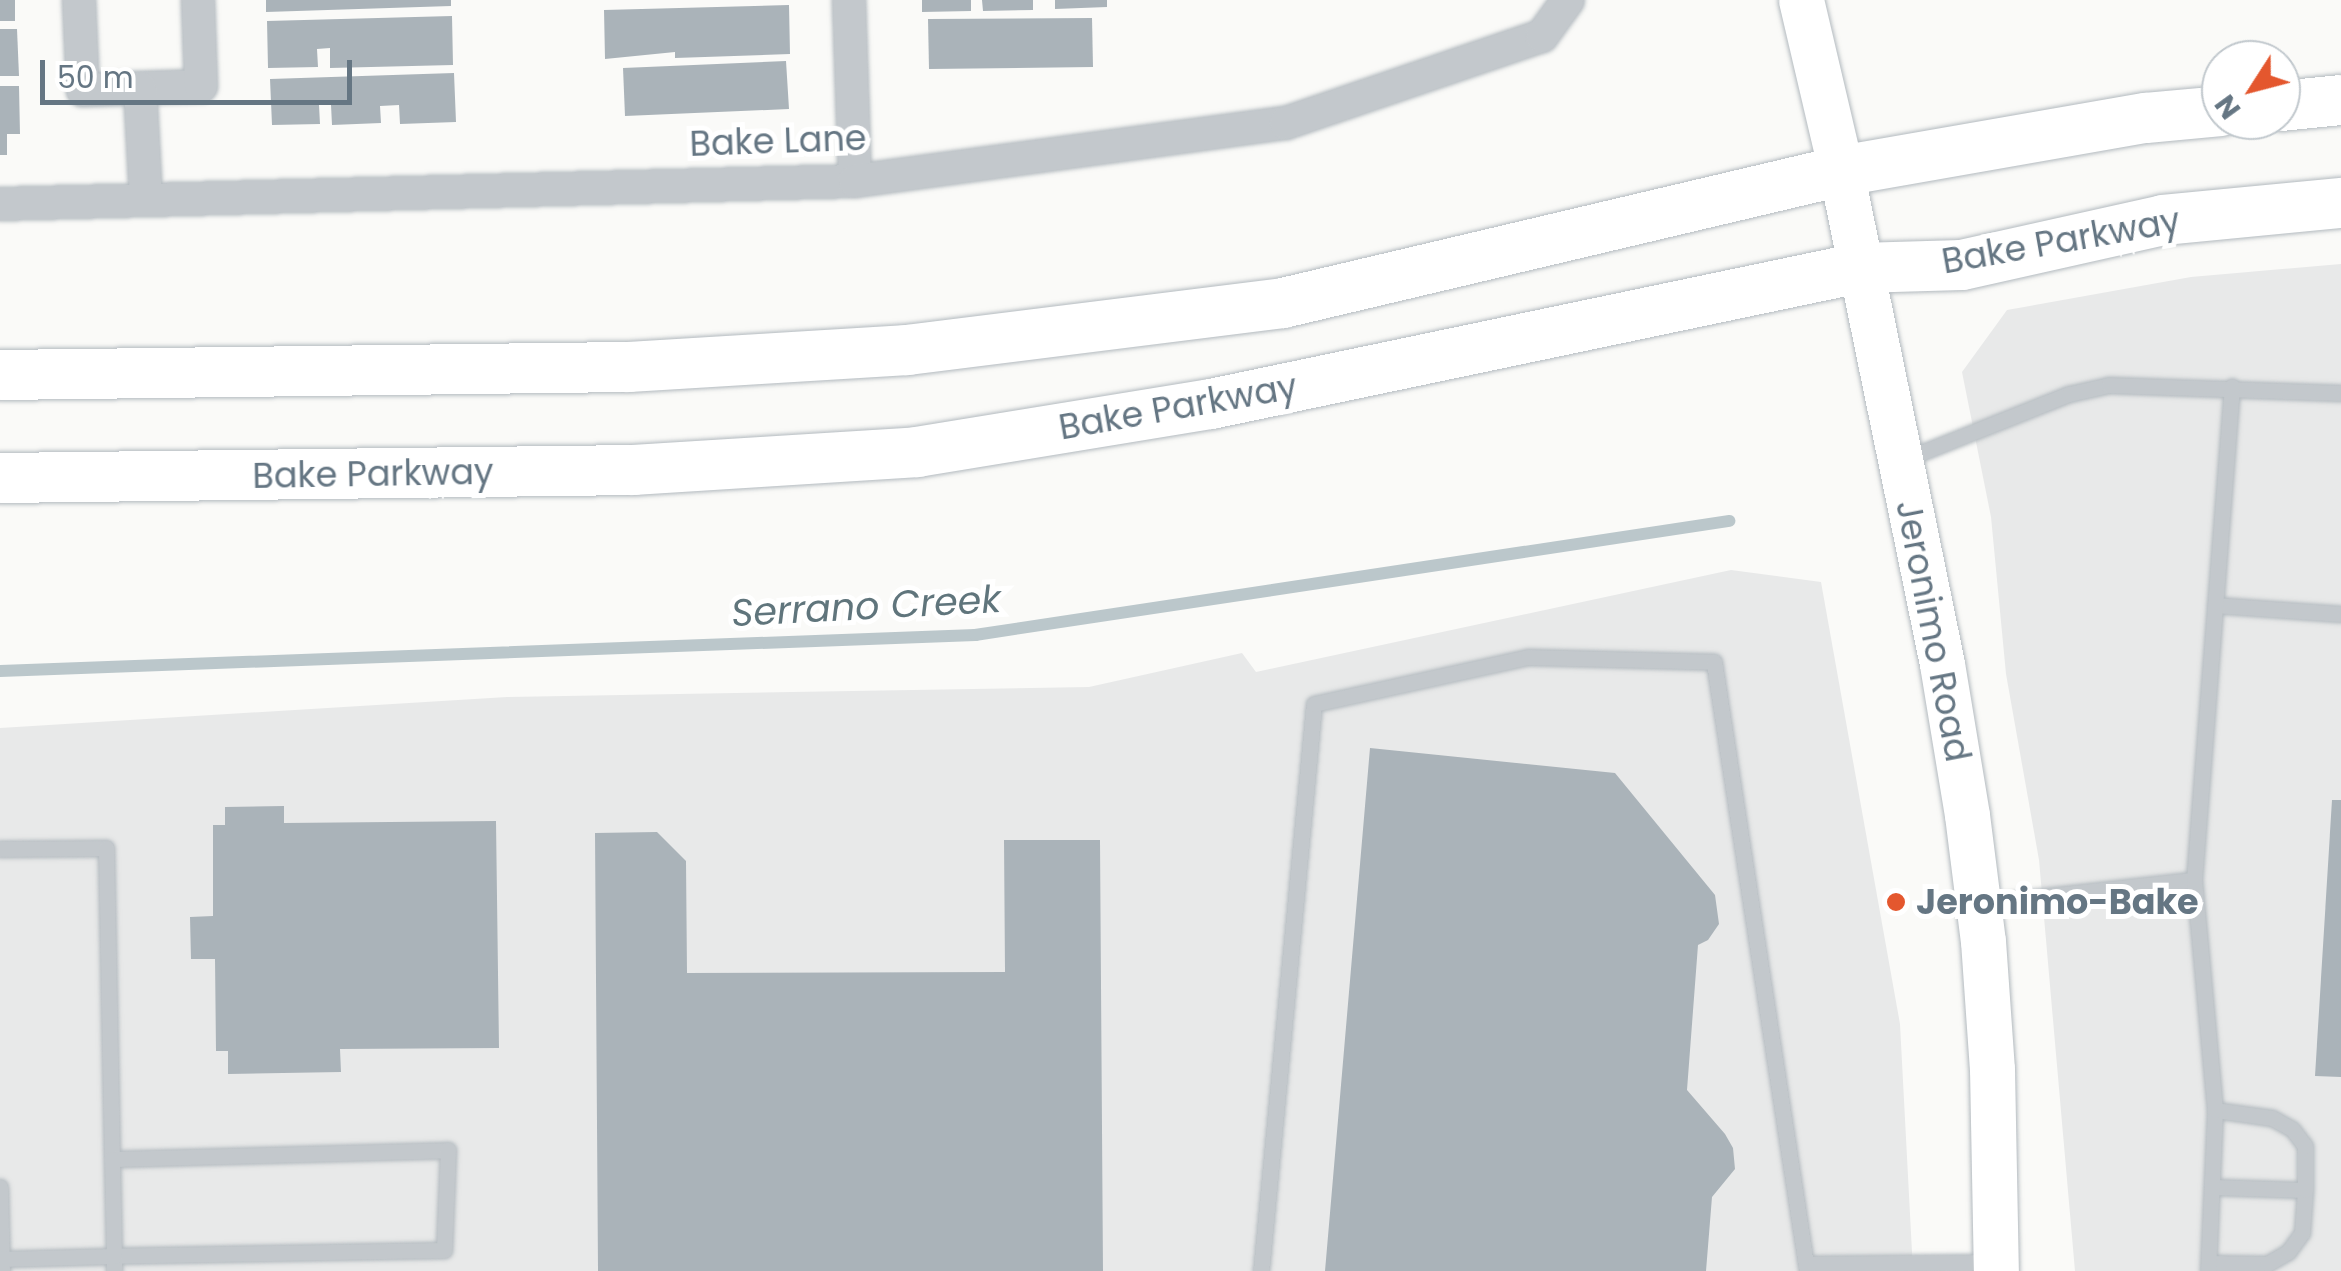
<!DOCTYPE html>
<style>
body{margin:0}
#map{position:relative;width:2341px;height:1271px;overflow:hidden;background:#fafaf8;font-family:Poppins,sans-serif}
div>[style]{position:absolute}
.built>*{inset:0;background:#e8e9e9}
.stream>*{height:12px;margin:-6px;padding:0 6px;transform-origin:6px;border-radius:6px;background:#bbc7cb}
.building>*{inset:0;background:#aab3b9}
.roads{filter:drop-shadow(0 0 2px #b3babf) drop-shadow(0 0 2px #b3babf)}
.lane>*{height:15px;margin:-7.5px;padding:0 7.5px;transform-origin:7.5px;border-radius:7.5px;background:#c3c8cc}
.street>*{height:32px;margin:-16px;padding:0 16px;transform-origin:16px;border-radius:16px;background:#c3c8cc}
.secondary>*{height:45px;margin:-22.5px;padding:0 22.5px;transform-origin:22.5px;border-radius:22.5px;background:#fff}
.primary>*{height:50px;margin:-25px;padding:0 25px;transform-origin:25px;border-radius:25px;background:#fff}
.dots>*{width:28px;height:28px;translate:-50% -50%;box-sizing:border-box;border:5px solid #fff;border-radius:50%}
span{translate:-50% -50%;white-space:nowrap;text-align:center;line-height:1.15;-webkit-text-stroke:10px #fff;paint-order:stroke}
.street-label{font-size:35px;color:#657683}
.poi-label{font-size:35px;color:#657683;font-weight:700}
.left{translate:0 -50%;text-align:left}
.water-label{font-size:38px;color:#60757c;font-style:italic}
.north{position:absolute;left:2201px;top:40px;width:100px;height:100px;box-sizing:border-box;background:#fff;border:2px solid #c1c8cd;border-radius:50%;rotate:234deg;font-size:28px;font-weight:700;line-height:40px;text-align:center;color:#657683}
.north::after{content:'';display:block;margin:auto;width:35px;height:45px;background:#e4572e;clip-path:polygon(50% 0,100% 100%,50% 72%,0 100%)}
.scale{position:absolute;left:40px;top:60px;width:312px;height:45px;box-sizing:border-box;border:5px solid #657683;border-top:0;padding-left:12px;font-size:30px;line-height:35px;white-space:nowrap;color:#657683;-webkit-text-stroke:8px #fff;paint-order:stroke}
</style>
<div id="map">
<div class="built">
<div style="clip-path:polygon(2341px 264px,2341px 1271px,2075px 1271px,2039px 860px,2006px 674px,1991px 517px,1962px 372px,2007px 310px,2191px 277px)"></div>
<div style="clip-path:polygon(1731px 570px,1821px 582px,1900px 1024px,1913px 1271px,0 1271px,0 728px,507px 697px,1089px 687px,1242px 653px,1256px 672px)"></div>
</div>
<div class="stream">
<div style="left:0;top:671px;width:976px;rotate:-2.11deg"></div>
<div style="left:975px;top:635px;width:763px;rotate:-8.6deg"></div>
</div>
<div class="building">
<div style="clip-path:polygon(0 0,15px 0,15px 21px,0 21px)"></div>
<div style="clip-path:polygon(266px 0,451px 0,451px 6px,266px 12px)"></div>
<div style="clip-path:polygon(922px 0,971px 0,971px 11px,922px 12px)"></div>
<div style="clip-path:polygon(982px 0,1033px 0,1033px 10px,983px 11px)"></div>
<div style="clip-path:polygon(1055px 0,1107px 0,1107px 7px,1055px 9px)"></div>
<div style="clip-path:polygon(789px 5px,790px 54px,675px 58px,675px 52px,605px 59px,604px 10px)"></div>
<div style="clip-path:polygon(452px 16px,453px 65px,330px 68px,330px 48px,317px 49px,318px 67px,268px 68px,267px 21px)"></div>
<div style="clip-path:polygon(1092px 18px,1093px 67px,929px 69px,928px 19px)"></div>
<div style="clip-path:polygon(0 29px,17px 29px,19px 76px,0 76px)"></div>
<div style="clip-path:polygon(786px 61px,789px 109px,625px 116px,623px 68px)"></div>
<div style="clip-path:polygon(454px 73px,456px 122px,400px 124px,399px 105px,380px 106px,381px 123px,332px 125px,331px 105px,319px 105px,320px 124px,272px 125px,270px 79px)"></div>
<div style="clip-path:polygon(0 86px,19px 86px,20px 134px,7px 134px,7px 155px,0 155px)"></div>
<div style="clip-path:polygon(1370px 748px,1615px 773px,1715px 895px,1719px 924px,1708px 940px,1698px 945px,1687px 1090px,1725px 1134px,1733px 1148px,1735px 1169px,1712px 1197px,1706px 1271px,1325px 1271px)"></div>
<div style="clip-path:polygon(2332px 800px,2341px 800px,2341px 1077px,2315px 1076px)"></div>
<div style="clip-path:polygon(284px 806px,284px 823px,496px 821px,499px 1048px,340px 1049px,341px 1072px,228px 1074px,228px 1051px,216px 1051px,215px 959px,191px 959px,190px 917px,213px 916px,213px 825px,225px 825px,225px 807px)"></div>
<div style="clip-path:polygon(657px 832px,686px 861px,687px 973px,1005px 972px,1004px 840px,1100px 840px,1103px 1271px,598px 1271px,595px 833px)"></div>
</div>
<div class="roads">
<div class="lane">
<div style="left:1903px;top:460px;width:179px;rotate:-21.7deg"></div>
<div style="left:2069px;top:394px;width:41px;rotate:-12.7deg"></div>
<div style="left:2109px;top:385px;width:232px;rotate:2deg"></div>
<div style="left:2215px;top:605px;width:126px;rotate:4.1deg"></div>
<div style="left:0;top:849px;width:106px;rotate:-0.5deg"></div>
<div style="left:106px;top:848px;width:311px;rotate:88.9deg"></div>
<div style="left:112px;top:1159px;width:336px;rotate:-1.5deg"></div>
<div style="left:448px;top:1150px;width:100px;rotate:92.3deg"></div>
<div style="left:444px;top:1250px;width:330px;rotate:179deg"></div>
<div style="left:114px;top:1256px;width:15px;rotate:90deg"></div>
<div style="left:1984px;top:903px;width:211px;rotate:-6.3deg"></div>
<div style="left:0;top:1187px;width:84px;rotate:88.6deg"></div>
<div style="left:2213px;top:1187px;width:92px;rotate:1.9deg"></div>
<div style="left:0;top:1259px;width:114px;rotate:-1.5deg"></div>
<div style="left:114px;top:1256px;width:97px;rotate:-91.2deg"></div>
<div style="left:2209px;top:1263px;width:58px;rotate:1deg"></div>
<div style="left:2267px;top:1264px;width:24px;rotate:-30deg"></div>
<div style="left:2288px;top:1252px;width:24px;rotate:-54deg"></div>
<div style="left:2302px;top:1233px;width:43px;rotate:-86deg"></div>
<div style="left:2305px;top:1190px;width:44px;rotate:-90deg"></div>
<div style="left:2305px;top:1146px;width:21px;rotate:-127deg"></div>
<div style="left:2292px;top:1129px;width:23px;rotate:-151deg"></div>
<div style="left:2272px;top:1118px;width:58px;rotate:-172deg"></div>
<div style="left:1808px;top:1264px;width:184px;rotate:-0.6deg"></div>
<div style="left:1261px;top:1271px;width:569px;rotate:-84.66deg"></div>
<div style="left:1314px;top:704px;width:219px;rotate:-12.4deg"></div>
<div style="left:1528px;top:657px;width:186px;rotate:1.5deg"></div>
<div style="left:1714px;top:662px;width:616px;rotate:81.32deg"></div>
<div style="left:2208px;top:1271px;width:161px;rotate:-87.5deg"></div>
<div style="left:2215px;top:1110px;width:231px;rotate:-95.2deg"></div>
<div style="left:2194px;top:880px;width:495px;rotate:-85.6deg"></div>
</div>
<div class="street">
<div style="left:79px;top:0;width:90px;rotate:87.5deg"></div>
<div style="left:83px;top:90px;width:118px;rotate:-1.9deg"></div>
<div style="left:201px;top:86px;width:86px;rotate:-92deg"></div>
<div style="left:849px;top:0;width:181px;rotate:88.1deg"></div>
<div style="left:140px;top:88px;width:111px;rotate:86.9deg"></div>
<div style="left:0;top:204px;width:855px;rotate:-1.54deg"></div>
<div style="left:855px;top:181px;width:435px;rotate:-7.7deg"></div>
<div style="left:1286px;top:123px;width:270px;rotate:-18.8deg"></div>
<div style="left:1542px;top:36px;width:44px;rotate:-54.2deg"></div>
</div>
<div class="secondary">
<div style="left:1801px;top:0;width:176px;rotate:76.8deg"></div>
<div style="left:1841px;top:171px;width:503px;rotate:78.42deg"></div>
<div style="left:1942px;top:664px;width:153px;rotate:80.6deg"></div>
<div style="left:1967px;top:815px;width:127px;rotate:82.8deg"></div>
<div style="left:1983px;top:941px;width:128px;rotate:86deg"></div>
<div style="left:1992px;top:1069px;width:202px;rotate:88.9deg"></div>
</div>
<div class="primary">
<div style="left:2281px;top:106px;width:60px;rotate:-5.7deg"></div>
<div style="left:0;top:375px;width:629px;rotate:-0.73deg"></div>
<div style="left:629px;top:367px;width:279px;rotate:-3.5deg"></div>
<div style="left:907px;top:350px;width:379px;rotate:-7.1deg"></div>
<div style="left:1283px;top:303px;width:573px;rotate:-13.31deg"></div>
<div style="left:1841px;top:171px;width:310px;rotate:-9.9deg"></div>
<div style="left:2146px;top:118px;width:75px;rotate:-5.3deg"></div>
<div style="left:0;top:478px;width:634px;rotate:-0.72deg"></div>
<div style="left:634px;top:470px;width:284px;rotate:-3.6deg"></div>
<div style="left:917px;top:452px;width:298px;rotate:-9.3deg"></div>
<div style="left:1211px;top:404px;width:662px;rotate:-11.85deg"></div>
<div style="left:1859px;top:268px;width:103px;rotate:-1.7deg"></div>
<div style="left:1962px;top:265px;width:206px;rotate:-12.6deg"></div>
<div style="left:2163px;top:220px;width:179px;rotate:-5.5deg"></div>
</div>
</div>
<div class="dots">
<div style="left:1896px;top:902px;background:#e4572e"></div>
</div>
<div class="street-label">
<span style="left:778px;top:141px;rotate:-2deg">Bake Lane</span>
<span style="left:2061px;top:241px;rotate:-10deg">Bake Parkway</span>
<span style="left:1178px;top:407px;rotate:-10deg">Bake Parkway</span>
<span style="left:373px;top:474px;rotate:-1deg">Bake Parkway</span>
<span style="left:1933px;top:631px;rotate:79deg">Jeronimo Road</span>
</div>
<div class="poi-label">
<span class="left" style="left:1916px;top:902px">Jeronimo-Bake</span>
</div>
<div class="water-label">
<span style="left:866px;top:606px;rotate:-3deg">Serrano Creek</span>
</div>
<div class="north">N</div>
<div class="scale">50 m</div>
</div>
